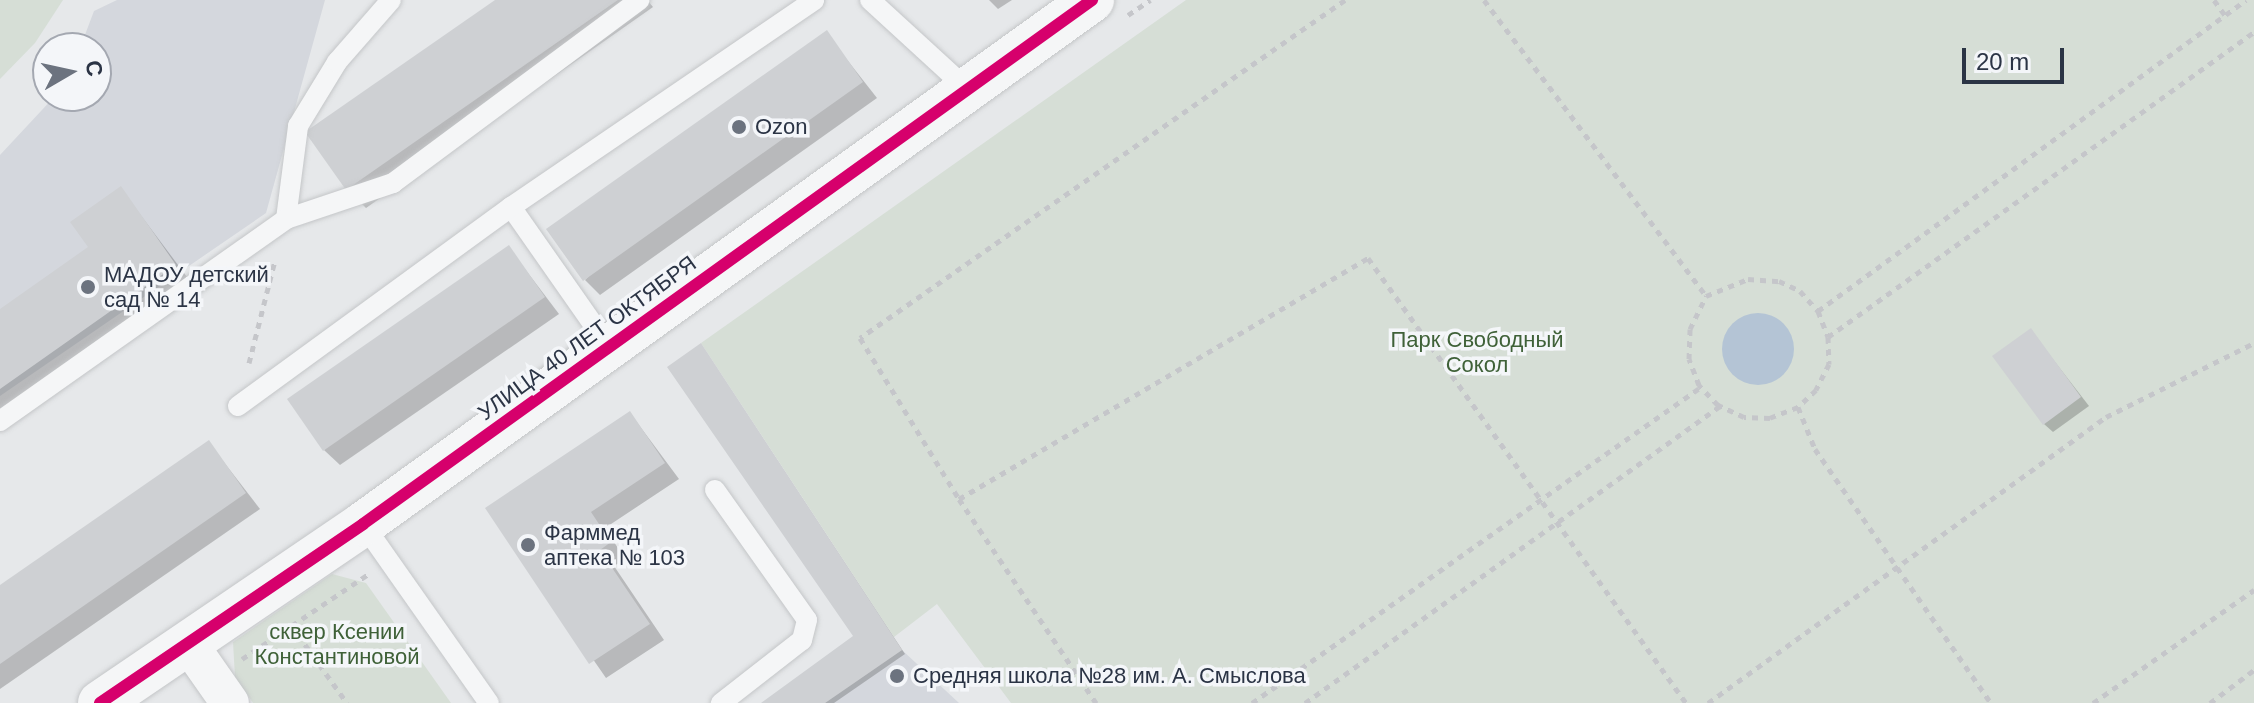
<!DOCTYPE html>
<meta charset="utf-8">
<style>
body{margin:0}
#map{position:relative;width:2254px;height:703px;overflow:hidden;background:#e6e8ea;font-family:Arial,sans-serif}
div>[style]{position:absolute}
.built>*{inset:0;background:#d4d7dd}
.green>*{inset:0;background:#d6ded6}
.water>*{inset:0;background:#b4c4d5}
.round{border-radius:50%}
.shadow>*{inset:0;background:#0003}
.building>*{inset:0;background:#ced0d3}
.path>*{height:5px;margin-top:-2.5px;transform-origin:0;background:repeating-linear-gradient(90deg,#c5c6ca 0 6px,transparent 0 12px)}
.roads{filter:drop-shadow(0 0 2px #c4c6c8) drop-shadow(0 0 2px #c4c6c8)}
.service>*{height:20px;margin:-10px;padding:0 10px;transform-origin:10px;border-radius:10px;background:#f5f6f7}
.minor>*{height:38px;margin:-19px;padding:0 19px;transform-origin:19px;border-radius:19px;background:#f5f6f7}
.tertiary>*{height:44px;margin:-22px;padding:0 22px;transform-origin:22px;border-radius:22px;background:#f5f6f7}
.cycleway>*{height:12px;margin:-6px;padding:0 6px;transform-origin:6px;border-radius:6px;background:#d6006c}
.dots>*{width:22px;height:22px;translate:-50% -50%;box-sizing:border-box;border:4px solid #f4f6f9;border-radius:50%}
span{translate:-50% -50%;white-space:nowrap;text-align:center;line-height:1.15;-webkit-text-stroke:7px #f4f6f9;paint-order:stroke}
.poi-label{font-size:22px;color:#2b3445}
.left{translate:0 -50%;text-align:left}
.street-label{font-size:22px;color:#2b3445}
.park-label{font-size:22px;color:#3f6138}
.north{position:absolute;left:32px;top:32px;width:80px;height:80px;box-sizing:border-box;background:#f4f6f9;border:2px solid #a4a8b1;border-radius:50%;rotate:81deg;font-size:22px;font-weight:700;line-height:32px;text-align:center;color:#2b3445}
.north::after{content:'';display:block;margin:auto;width:28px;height:36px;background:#6c737f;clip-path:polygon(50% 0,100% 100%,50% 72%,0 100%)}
.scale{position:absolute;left:1962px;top:48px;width:102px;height:36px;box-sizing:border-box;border:4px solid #2b3445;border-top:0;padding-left:10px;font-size:24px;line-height:28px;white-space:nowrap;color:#2b3445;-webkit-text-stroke:6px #f4f6f9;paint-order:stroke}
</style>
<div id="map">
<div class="built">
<div style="clip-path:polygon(117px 0,325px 0,266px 213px,0 396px,0 155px,55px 96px,96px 96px,96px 48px,80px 48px,94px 11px)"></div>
<div style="clip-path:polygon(902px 650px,959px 703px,825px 703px)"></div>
</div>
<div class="green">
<div style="clip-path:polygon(0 0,63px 0,35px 43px,0 79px)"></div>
<div style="clip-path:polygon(1186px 0,2254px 0,2254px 703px,1011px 703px,937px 604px,894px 637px,701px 343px)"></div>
<div style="clip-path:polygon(332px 574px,366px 583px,451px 703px,253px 703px,235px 677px,233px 642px)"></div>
</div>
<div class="water">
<div class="round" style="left:1722px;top:313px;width:72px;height:72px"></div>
</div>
<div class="shadow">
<div style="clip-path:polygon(498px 0,647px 0,653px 7px,366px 208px,347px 189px)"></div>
<div style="clip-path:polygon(989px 0,1012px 0,998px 9px)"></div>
<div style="clip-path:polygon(826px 33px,877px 98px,600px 295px,585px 280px)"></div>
<div style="clip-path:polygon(121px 189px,190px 281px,0 415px,0 312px,91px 248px)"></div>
<div style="clip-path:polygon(509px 248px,559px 314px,340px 465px,324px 450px)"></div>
<div style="clip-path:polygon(2031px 331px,2089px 406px,2053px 432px,2044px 424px)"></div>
<div style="clip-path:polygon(704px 349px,905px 654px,834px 703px,764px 703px,856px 636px)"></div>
<div style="clip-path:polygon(630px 413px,679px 479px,605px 528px,625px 559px,614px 566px,664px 640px,606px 678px,488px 508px)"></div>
<div style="clip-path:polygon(209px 443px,260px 509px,0 689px,0 587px)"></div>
</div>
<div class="building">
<div style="clip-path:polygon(495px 0,618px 0,346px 190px,305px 132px)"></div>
<div style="clip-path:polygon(827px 30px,863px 82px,583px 281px,546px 229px)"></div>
<div style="clip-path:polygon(121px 186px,176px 265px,0 389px,0 309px,88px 247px,70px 222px)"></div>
<div style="clip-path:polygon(509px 245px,545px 297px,323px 451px,287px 399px)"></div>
<div style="clip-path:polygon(2031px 328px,2081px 397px,2043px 425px,1992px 356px)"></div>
<div style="clip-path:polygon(701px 343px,902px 650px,825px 703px,761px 703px,853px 636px,667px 367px)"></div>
<div style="clip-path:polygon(630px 411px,665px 463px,591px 512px,611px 542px,600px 550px,650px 624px,589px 664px,485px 508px)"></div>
<div style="clip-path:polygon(209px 440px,246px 493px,0 664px,0 585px)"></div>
</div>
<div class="path">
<div style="left:1345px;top:0;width:591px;rotate:145.13deg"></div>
<div style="left:860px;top:338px;width:189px;rotate:58.4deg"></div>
<div style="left:959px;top:499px;width:475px;rotate:-30.5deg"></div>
<div style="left:1368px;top:258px;width:547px;rotate:54.45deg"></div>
<div style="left:1484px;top:0;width:370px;rotate:53.1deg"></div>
<div style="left:2214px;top:0;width:19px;rotate:54deg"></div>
<div style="left:1128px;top:15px;width:27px;rotate:-34deg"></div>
<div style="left:1748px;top:279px;width:31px;rotate:4deg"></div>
<div style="left:1779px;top:281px;width:23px;rotate:25deg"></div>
<div style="left:1800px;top:291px;width:27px;rotate:48deg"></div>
<div style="left:1818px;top:311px;width:28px;rotate:69deg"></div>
<div style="left:1828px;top:337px;width:27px;rotate:88deg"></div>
<div style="left:1829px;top:364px;width:29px;rotate:117deg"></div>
<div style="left:1816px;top:390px;width:25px;rotate:137deg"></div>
<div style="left:1798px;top:407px;width:30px;rotate:159deg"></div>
<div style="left:1770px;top:418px;width:26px;rotate:-178deg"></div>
<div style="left:1744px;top:417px;width:29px;rotate:-155deg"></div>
<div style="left:1718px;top:405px;width:28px;rotate:-134deg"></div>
<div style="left:1699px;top:385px;width:28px;rotate:-111deg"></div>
<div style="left:1689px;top:359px;width:30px;rotate:-88deg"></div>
<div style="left:1690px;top:329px;width:37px;rotate:-64deg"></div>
<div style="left:1706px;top:296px;width:45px;rotate:-22deg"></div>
<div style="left:1818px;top:311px;width:529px;rotate:-36deg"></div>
<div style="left:1828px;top:337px;width:524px;rotate:-35.6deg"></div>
<div style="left:249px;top:363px;width:106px;rotate:-75.8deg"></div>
<div style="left:1798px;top:407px;width:45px;rotate:68deg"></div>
<div style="left:1815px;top:449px;width:309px;rotate:55.3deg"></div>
<div style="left:959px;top:499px;width:246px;rotate:56.1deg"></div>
<div style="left:291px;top:625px;width:96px;rotate:54.3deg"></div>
<div style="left:242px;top:659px;width:151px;rotate:-33.9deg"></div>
<div style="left:1252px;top:703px;width:549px;rotate:-35.14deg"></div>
<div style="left:1305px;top:703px;width:510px;rotate:-35.59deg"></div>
<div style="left:1708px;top:703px;width:490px;rotate:-35.7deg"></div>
<div style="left:2106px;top:417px;width:165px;rotate:-26.6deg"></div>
<div style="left:2093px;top:703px;width:197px;rotate:-35.1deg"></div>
<div style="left:2210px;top:703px;width:55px;rotate:-36.9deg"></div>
</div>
<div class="roads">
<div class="service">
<div style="left:870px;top:0;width:132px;rotate:42.5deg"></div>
<div style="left:511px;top:207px;width:171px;rotate:55deg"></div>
<div style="left:286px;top:219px;width:94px;rotate:-82.6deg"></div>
<div style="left:298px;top:126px;width:75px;rotate:-58.6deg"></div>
<div style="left:337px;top:62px;width:82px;rotate:-48.9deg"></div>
<div style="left:238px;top:406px;width:338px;rotate:-36.1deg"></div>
<div style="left:511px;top:207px;width:367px;rotate:-34.3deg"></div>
<div style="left:0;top:421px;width:350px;rotate:-35.2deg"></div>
<div style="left:286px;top:219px;width:113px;rotate:-18.6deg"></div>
<div style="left:393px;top:183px;width:307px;rotate:-36.6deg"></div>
<div style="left:715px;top:490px;width:159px;rotate:54.7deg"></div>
<div style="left:807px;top:620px;width:21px;rotate:104deg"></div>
<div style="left:802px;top:640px;width:103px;rotate:142.1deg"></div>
<div style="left:363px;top:524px;width:219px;rotate:54.9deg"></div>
</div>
<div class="minor">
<div style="left:188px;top:643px;width:73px;rotate:55deg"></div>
</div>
<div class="tertiary">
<div style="left:100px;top:703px;width:318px;rotate:-34.2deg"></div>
<div style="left:363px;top:524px;width:898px;rotate:-35.71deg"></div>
</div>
</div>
<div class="cycleway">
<div style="left:100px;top:703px;width:318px;rotate:-34.2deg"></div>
<div style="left:363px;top:524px;width:898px;rotate:-35.71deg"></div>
</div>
<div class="dots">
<div style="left:739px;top:127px;background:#6c737f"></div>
<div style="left:88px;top:287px;background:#6c737f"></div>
<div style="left:528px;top:545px;background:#6c737f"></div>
<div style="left:897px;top:676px;background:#6c737f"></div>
</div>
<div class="poi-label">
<span class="left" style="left:755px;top:127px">Ozon</span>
<span class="left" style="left:104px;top:287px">МАДОУ детский<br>сад № 14</span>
<span class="left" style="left:544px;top:545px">Фарммед<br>аптека № 103</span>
<span class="left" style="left:913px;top:676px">Средняя школа №28 им. А. Смыслова</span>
</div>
<div class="street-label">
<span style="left:587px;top:338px;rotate:-36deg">УЛИЦА 40 ЛЕТ ОКТЯБРЯ</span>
</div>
<div class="park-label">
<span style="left:1477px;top:352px">Парк Свободный<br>Сокол</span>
<span style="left:337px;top:644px">сквер Ксении<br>Константиновой</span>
</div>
<div class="north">С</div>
<div class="scale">20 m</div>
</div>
